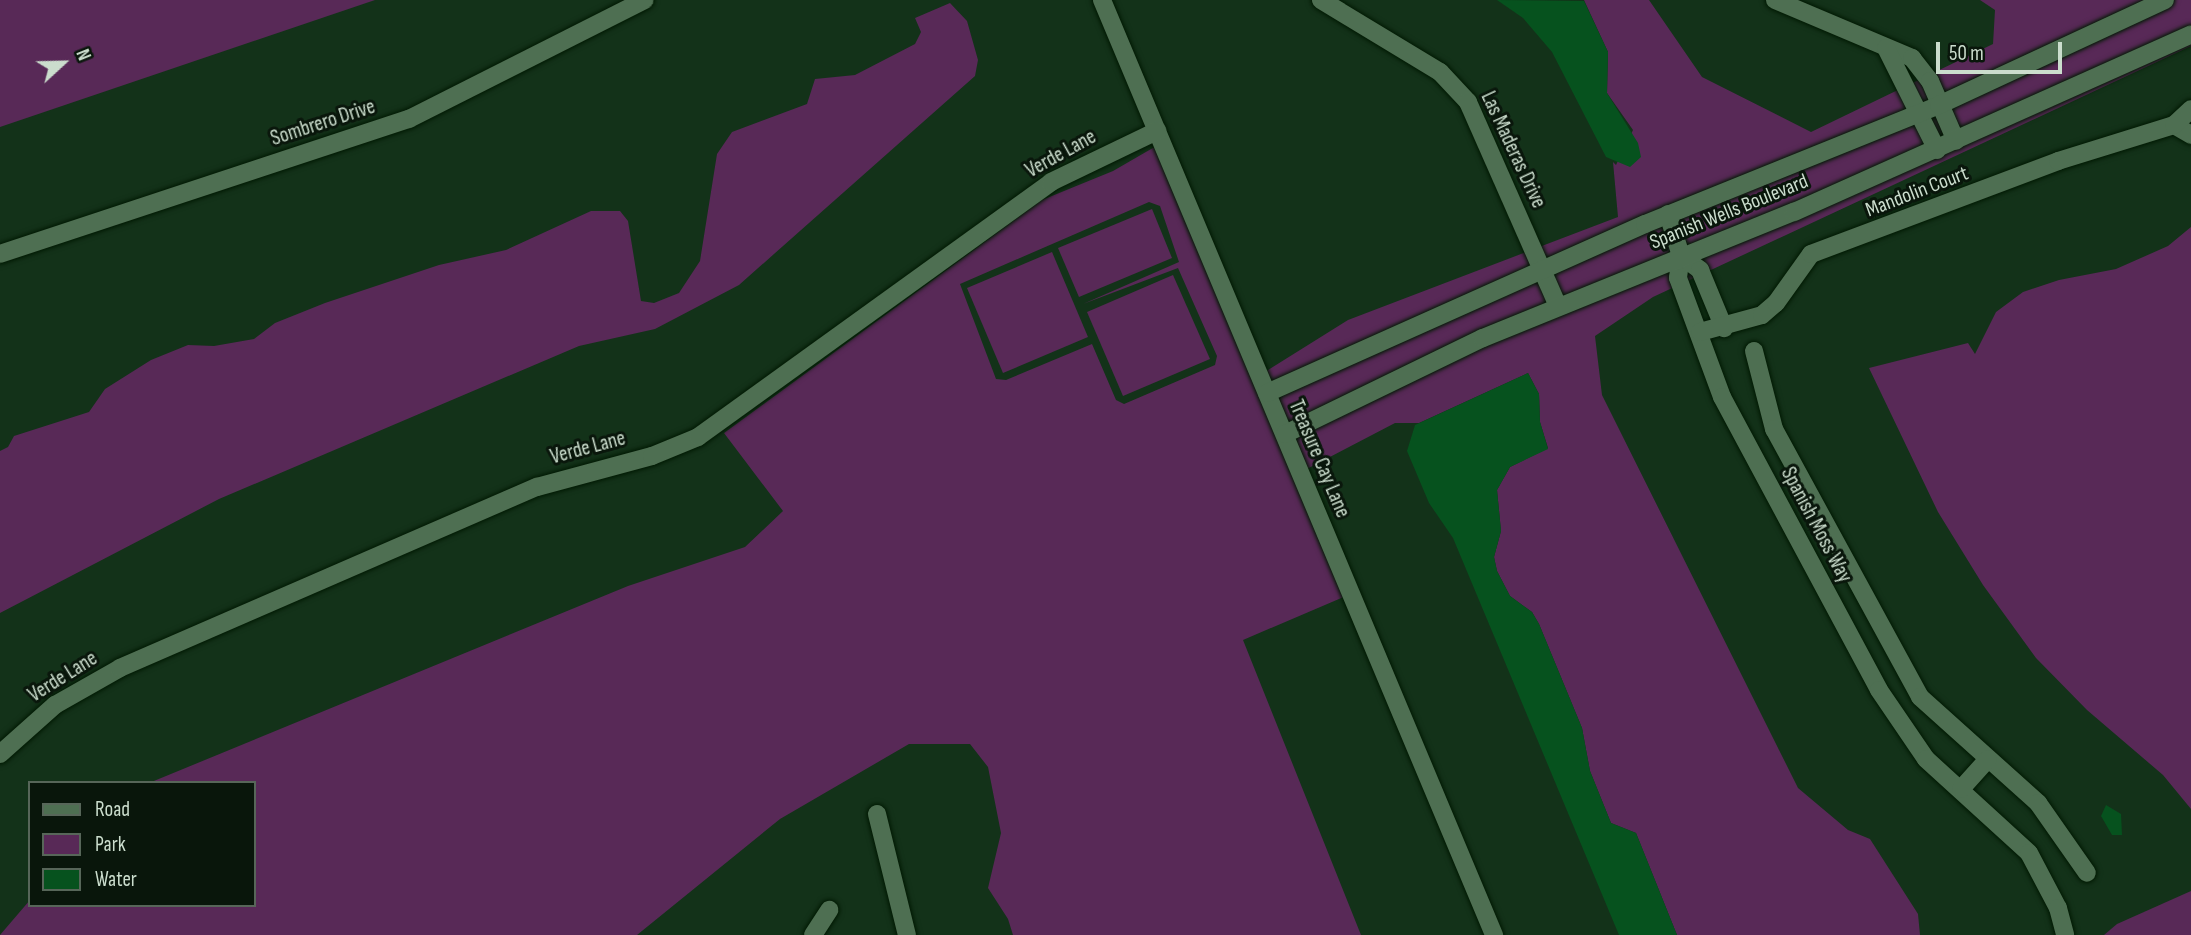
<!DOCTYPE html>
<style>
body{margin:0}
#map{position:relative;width:2191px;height:935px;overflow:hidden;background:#133219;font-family:"Sofia Sans Condensed",sans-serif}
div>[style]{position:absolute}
.green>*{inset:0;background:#582957}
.water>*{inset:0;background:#06521e}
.roads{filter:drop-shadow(0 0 2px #001903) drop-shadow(0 0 2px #001903)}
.minor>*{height:18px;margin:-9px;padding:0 9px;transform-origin:9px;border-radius:9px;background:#4e6f52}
span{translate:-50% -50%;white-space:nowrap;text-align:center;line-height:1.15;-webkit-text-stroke:6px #09160b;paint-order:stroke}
.street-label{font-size:21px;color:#cbddcd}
.legend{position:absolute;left:28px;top:781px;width:228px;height:126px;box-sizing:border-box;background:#09160b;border:2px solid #576659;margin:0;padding:9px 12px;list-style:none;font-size:21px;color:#cbddcd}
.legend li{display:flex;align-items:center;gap:14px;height:35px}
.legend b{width:35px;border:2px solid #576659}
.north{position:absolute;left:28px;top:28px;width:70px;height:70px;-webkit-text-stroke:5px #09160b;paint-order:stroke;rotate:68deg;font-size:19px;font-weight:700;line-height:28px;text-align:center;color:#cbddcd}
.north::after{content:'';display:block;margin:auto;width:24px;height:32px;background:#cbddcd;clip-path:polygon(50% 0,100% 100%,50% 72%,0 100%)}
.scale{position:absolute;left:1936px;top:42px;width:126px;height:32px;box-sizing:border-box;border:4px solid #cbddcd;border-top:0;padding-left:9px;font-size:21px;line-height:24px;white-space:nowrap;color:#cbddcd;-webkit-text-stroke:5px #09160b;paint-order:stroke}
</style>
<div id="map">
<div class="green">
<div style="clip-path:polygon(0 0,375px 0,0 127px)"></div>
<div style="clip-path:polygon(evenodd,1584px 0,1649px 0,1702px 77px,1811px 132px,1993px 44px,1995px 10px,1980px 0,2191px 0,2191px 46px,1653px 297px,1595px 336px,1602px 395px,1798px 788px,1848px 830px,1870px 839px,1918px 914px,1920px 935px,1677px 935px,1636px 833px,1611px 823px,1590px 771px,1582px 728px,1539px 624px,1532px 612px,1510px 596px,1497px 571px,1494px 557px,1501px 531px,1497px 490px,1510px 467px,1548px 448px,1540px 422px,1539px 394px,1528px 373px,1419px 423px,1395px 423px,1303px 471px,1353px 593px,1243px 640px,1361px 935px,1013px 935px,1008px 919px,988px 888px,1001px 833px,988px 767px,970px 744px,909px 744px,780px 819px,637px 935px,0 935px,30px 900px,30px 905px,254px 905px,254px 783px,149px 783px,628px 586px,745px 547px,783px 511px,724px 433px,1042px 200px,1113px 171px,1158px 145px,1260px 375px,1348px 320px,1618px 217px,1613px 162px,1616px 165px,1633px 130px,1607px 93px,1608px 52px,1584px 0,1149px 202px,1160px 206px,1179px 262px,1083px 304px,1178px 268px,1217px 356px,1215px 365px,1124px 404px,1116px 400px,1092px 344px,1006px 380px,996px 379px,960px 284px,1149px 202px)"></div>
<div style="clip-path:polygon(950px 3px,967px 21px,978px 60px,975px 76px,739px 285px,655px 329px,579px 346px,219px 499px,0 613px,0 451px,8px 447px,14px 436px,89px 412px,105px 389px,151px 360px,188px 345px,214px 346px,254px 339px,275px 323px,325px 303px,439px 265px,506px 250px,591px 211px,620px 211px,628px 221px,641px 301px,654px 303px,679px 293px,700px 261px,717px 154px,732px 132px,807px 104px,815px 79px,855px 75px,915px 44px,921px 32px,915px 18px)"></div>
<div style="clip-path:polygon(1152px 209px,1172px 258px,1079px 297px,1058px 248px)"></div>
<div style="clip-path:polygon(2191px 227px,2191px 809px,2163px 775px,2087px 710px,2036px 658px,1983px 585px,1938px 512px,1869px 368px,1968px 343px,1975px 354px,1996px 312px,2023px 292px,2059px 280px,2116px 269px,2168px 246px)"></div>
<div style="clip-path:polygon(1052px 252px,1088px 337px,1003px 373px,967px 288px)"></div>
<div style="clip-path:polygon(1173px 275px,1210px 359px,1123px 396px,1087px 312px)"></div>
<div style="clip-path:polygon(2191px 891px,2191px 935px,2104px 935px,2117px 924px)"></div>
</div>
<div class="water">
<div style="clip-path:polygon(1497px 0,1584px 1px,1608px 52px,1607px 93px,1638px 143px,1641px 157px,1630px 167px,1606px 157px,1552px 52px,1523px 18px)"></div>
<div style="clip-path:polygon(1528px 373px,1539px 394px,1540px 422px,1548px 449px,1510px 467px,1497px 490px,1501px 531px,1494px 557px,1497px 571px,1510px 596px,1532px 612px,1539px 624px,1582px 728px,1590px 771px,1611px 823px,1636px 833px,1677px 935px,1619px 935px,1453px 538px,1429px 503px,1407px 451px,1415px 425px)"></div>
<div style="clip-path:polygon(2106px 805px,2121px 814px,2122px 835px,2112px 835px,2101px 816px)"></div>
</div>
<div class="roads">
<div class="minor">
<div style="left:1102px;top:0;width:1014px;rotate:67.25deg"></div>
<div style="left:1321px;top:0;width:139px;rotate:31.2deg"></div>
<div style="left:1440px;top:72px;width:41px;rotate:47deg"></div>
<div style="left:1468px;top:102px;width:223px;rotate:66.2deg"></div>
<div style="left:1775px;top:0;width:149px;rotate:22.9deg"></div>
<div style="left:1912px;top:58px;width:29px;rotate:52deg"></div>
<div style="left:1930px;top:81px;width:65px;rotate:66.6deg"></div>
<div style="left:1886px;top:48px;width:114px;rotate:63.4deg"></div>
<div style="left:2174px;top:125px;width:20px;rotate:30deg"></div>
<div style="left:1668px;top:214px;width:44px;rotate:72.8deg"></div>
<div style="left:1681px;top:256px;width:22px;rotate:98deg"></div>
<div style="left:1678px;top:278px;width:127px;rotate:69.7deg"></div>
<div style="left:1722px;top:397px;width:332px;rotate:61.8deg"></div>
<div style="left:1879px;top:690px;width:83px;rotate:55.7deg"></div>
<div style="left:1926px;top:759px;width:139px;rotate:42.4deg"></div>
<div style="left:2029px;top:853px;width:62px;rotate:62.2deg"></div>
<div style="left:2058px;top:908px;width:28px;rotate:75deg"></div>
<div style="left:0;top:254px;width:431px;rotate:-18.3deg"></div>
<div style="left:409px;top:119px;width:264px;rotate:-26.8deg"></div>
<div style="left:1681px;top:256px;width:24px;rotate:36deg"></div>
<div style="left:1700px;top:270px;width:63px;rotate:67.5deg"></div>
<div style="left:1700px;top:332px;width:64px;rotate:-15.3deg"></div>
<div style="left:1762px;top:315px;width:18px;rotate:-41deg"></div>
<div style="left:1776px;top:303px;width:60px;rotate:-54.5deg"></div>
<div style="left:1811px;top:254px;width:264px;rotate:-20.6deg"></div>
<div style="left:2058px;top:161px;width:121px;rotate:-17.2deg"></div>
<div style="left:2174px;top:125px;width:23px;rotate:-43deg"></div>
<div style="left:1754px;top:351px;width:81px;rotate:75.6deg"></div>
<div style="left:1774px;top:429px;width:305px;rotate:61.4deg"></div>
<div style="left:1920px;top:697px;width:159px;rotate:41.9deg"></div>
<div style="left:2038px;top:803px;width:85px;rotate:55deg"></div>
<div style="left:1267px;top:393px;width:414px;rotate:-24.1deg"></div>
<div style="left:1645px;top:224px;width:317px;rotate:-22deg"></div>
<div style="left:1939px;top:105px;width:249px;rotate:-24.9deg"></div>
<div style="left:1285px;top:434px;width:220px;rotate:-25.9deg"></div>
<div style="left:1483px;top:338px;width:336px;rotate:-22.1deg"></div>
<div style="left:1794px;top:212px;width:435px;rotate:-24.1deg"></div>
<div style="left:0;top:754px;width:74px;rotate:-41.7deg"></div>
<div style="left:55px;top:705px;width:75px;rotate:-29.6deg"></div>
<div style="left:120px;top:668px;width:455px;rotate:-23.5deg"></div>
<div style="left:537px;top:487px;width:119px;rotate:-15.1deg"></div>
<div style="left:652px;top:456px;width:50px;rotate:-22.4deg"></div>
<div style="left:698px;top:437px;width:435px;rotate:-35.8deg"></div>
<div style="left:1051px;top:182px;width:118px;rotate:-25.7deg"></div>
<div style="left:1961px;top:789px;width:40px;rotate:-48deg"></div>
<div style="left:877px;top:814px;width:125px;rotate:76.1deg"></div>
<div style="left:813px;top:935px;width:30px;rotate:-57deg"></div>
</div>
</div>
<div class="street-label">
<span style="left:323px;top:123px;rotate:-18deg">Sombrero Drive</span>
<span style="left:1513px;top:150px;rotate:65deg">Las Maderas Drive</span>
<span style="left:1061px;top:154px;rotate:-29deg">Verde Lane</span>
<span style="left:1917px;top:192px;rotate:-21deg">Mandolin Court</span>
<span style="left:1729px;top:212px;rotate:-22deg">Spanish Wells Boulevard</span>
<span style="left:588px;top:448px;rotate:-15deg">Verde Lane</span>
<span style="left:1319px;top:459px;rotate:67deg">Treasure Cay Lane</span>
<span style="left:1816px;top:525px;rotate:62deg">Spanish Moss Way</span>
<span style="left:63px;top:677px;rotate:-32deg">Verde Lane</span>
</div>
<ul class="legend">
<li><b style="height:9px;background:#4e6f52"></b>Road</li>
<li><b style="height:19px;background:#582957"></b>Park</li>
<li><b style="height:19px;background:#06521e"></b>Water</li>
</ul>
<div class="north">N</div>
<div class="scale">50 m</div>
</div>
